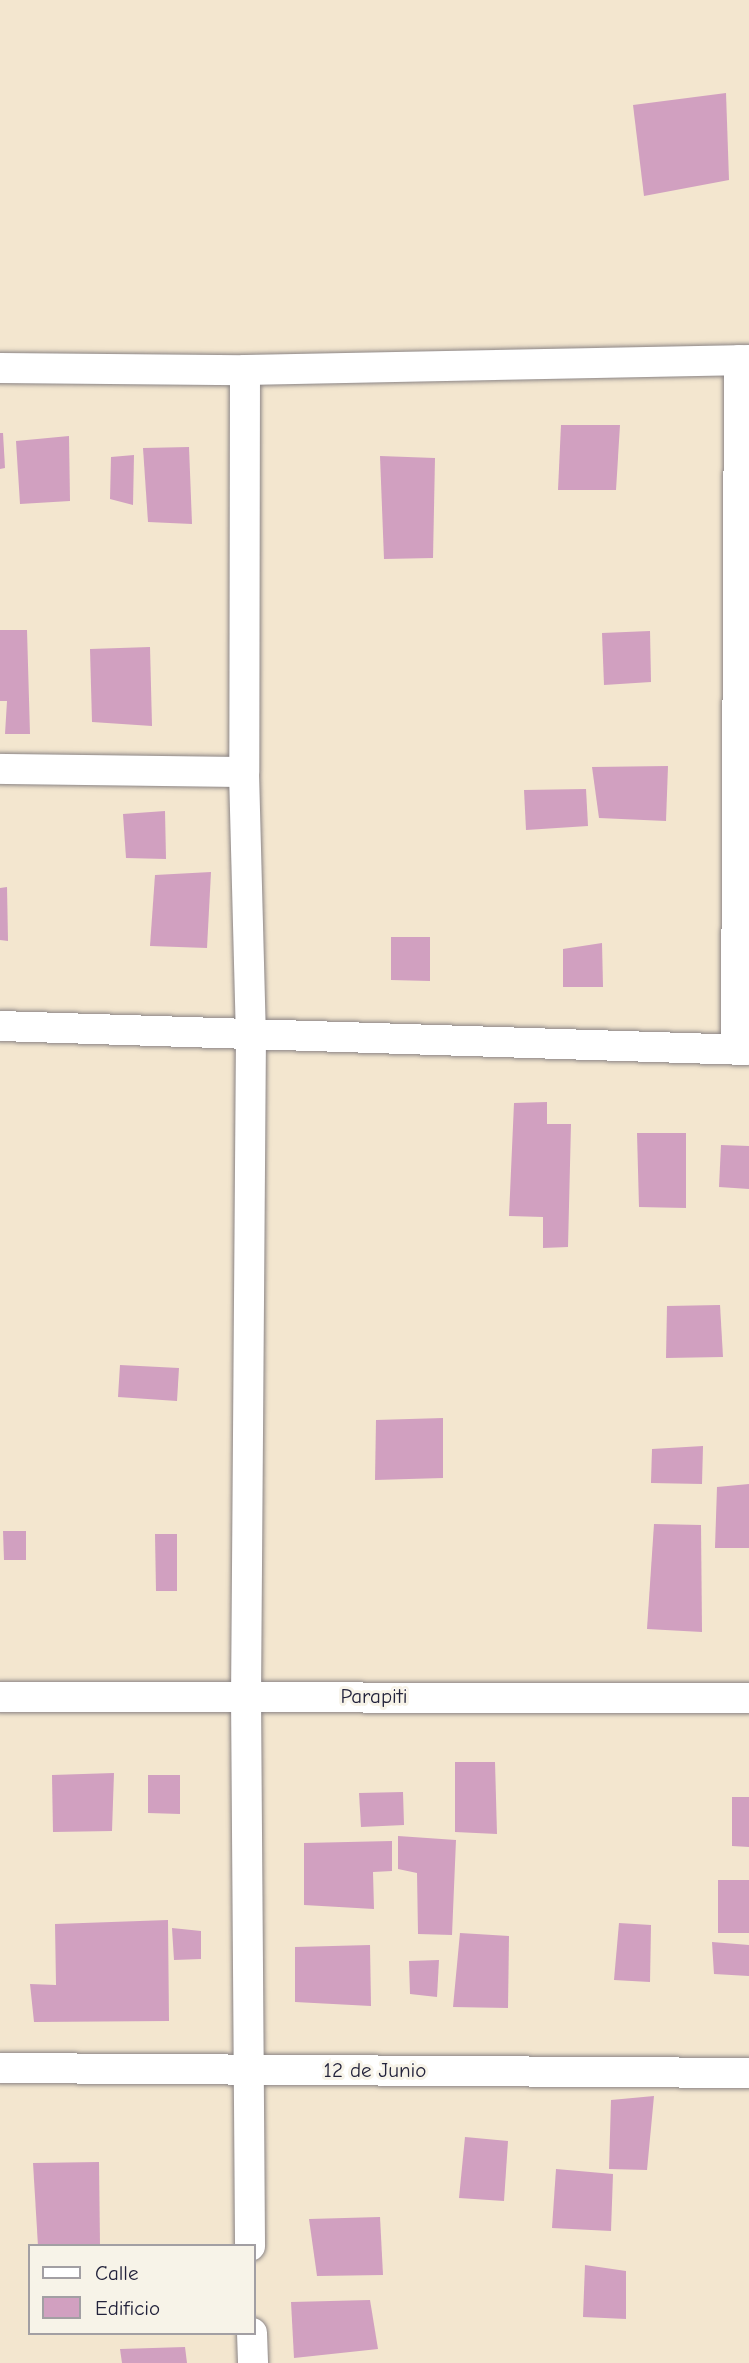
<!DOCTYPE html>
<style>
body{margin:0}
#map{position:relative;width:749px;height:2363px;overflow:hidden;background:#f3e6cf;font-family:"Comic Neue",sans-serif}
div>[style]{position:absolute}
.building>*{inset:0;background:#d1a0c0}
.roads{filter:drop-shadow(0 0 2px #8a8485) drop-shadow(0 0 2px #8a8485)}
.minor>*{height:30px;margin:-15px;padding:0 15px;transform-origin:15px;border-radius:15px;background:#fff}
span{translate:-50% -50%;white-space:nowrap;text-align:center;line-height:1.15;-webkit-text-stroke:6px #f7f3e8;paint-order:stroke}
.street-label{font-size:21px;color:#22223b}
.legend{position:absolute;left:28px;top:2244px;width:228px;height:91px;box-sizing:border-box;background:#f7f3e8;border:2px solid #a29fa3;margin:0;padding:9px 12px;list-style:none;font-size:21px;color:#22223b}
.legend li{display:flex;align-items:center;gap:14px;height:35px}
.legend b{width:35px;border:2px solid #a29fa3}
</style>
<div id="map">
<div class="building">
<div style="clip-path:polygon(726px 93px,729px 180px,644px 196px,633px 105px)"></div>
<div style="clip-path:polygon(561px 425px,620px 425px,616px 490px,558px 490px)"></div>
<div style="clip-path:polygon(0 433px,3px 433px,5px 468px,0 469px)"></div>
<div style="clip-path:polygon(69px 436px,70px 501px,20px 504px,16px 441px)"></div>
<div style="clip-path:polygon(189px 447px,192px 524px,148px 522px,143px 448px)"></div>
<div style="clip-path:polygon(134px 455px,133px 505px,110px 499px,111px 457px)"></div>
<div style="clip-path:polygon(380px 456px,435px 458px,433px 558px,384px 559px)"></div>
<div style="clip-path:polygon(0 630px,27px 630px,30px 734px,5px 734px,7px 701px,0 701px)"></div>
<div style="clip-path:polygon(650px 631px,651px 682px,604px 685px,602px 633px)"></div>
<div style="clip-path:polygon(150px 647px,152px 726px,92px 722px,90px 649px)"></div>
<div style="clip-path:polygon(668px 766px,666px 821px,599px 818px,592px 767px)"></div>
<div style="clip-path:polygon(586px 789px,588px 826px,526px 830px,524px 790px)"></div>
<div style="clip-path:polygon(165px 811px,166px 859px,126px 858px,123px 814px)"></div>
<div style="clip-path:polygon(211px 872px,207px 948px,150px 946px,155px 875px)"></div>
<div style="clip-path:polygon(7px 887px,8px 941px,0 940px,0 888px)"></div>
<div style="clip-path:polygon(391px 937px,430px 937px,430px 981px,391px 980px)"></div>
<div style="clip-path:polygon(602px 943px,603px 987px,563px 987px,563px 949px)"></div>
<div style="clip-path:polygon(547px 1102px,547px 1124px,571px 1124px,568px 1247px,543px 1248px,543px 1217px,509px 1216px,514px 1103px)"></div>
<div style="clip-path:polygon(637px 1133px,686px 1133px,686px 1208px,639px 1207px)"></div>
<div style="clip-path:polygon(721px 1145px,749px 1146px,749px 1189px,719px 1187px)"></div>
<div style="clip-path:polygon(720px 1305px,723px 1357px,666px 1358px,667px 1306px)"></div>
<div style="clip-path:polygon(120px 1365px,179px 1368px,177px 1401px,118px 1397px)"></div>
<div style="clip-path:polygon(443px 1418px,443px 1478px,375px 1480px,376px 1420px)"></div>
<div style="clip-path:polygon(703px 1446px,702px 1484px,651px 1483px,652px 1449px)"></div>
<div style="clip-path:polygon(749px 1484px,749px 1548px,715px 1548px,717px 1487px)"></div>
<div style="clip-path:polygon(654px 1524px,701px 1525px,702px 1632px,647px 1629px)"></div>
<div style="clip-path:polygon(3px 1531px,26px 1531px,26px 1560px,4px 1560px)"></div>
<div style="clip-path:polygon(155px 1534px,177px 1534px,177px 1591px,156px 1591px)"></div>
<div style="clip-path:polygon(455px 1762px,495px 1762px,497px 1834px,455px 1832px)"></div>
<div style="clip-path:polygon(114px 1773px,112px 1831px,53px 1832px,52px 1775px)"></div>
<div style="clip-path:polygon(148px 1775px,180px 1775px,180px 1814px,148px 1813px)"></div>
<div style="clip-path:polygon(403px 1792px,404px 1825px,361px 1827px,359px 1793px)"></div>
<div style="clip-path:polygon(732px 1797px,749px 1797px,749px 1847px,732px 1846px)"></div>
<div style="clip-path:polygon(398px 1836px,456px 1840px,452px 1935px,418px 1934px,417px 1873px,398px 1869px)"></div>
<div style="clip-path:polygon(392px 1841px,392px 1871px,373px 1872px,374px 1909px,304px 1905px,304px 1843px)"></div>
<div style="clip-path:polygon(718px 1880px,749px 1880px,749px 1933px,718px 1933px)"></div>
<div style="clip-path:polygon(168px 1920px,169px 2021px,34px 2022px,30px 1984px,56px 1985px,55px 1924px)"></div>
<div style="clip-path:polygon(619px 1923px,651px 1925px,650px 1982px,614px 1980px)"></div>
<div style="clip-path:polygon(172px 1928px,201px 1931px,201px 1959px,174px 1960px)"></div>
<div style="clip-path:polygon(460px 1933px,509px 1936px,508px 2008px,453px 2007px)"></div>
<div style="clip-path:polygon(712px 1942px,749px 1945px,749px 1976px,714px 1974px)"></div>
<div style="clip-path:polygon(370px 1945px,371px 2006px,295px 2002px,295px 1947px)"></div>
<div style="clip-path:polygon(439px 1960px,437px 1997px,410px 1994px,409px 1961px)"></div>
<div style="clip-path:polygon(654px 2096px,647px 2170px,609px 2169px,611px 2100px)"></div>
<div style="clip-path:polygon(465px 2137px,508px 2141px,504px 2201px,459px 2198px)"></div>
<div style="clip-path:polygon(99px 2162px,100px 2246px,38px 2246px,33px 2163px)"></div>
<div style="clip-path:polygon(556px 2169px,613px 2174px,611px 2231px,552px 2228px)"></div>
<div style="clip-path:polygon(380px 2217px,383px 2275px,317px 2276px,309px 2219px)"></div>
<div style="clip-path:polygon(585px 2265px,626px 2271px,626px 2319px,583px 2317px)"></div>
<div style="clip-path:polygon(370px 2300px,378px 2349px,294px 2358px,291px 2302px)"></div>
<div style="clip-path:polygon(185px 2347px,187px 2363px,122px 2363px,120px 2349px)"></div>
</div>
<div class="roads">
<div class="minor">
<div style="left:0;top:368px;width:245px;rotate:0.5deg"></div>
<div style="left:245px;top:370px;width:504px;rotate:-1.14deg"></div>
<div style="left:245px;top:370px;width:402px;rotate:90.1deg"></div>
<div style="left:244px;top:772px;width:262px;rotate:88.5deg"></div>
<div style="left:251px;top:1034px;width:661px;rotate:90.43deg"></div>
<div style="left:246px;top:1695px;width:551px;rotate:89.58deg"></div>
<div style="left:0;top:769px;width:244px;rotate:0.7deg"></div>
<div style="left:0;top:1026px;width:749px;rotate:1.84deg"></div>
<div style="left:736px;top:1049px;width:689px;rotate:-89.75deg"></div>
<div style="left:0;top:1697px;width:749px;rotate:0.08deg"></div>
<div style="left:0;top:2068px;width:749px;rotate:0.38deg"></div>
<div style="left:252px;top:2333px;width:30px;rotate:88deg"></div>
</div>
</div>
<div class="street-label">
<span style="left:374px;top:1696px">Parapiti</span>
<span style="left:375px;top:2070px">12 de Junio</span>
</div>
<ul class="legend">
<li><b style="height:9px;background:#fff"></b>Calle</li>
<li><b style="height:19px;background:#d1a0c0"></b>Edificio</li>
</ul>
</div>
